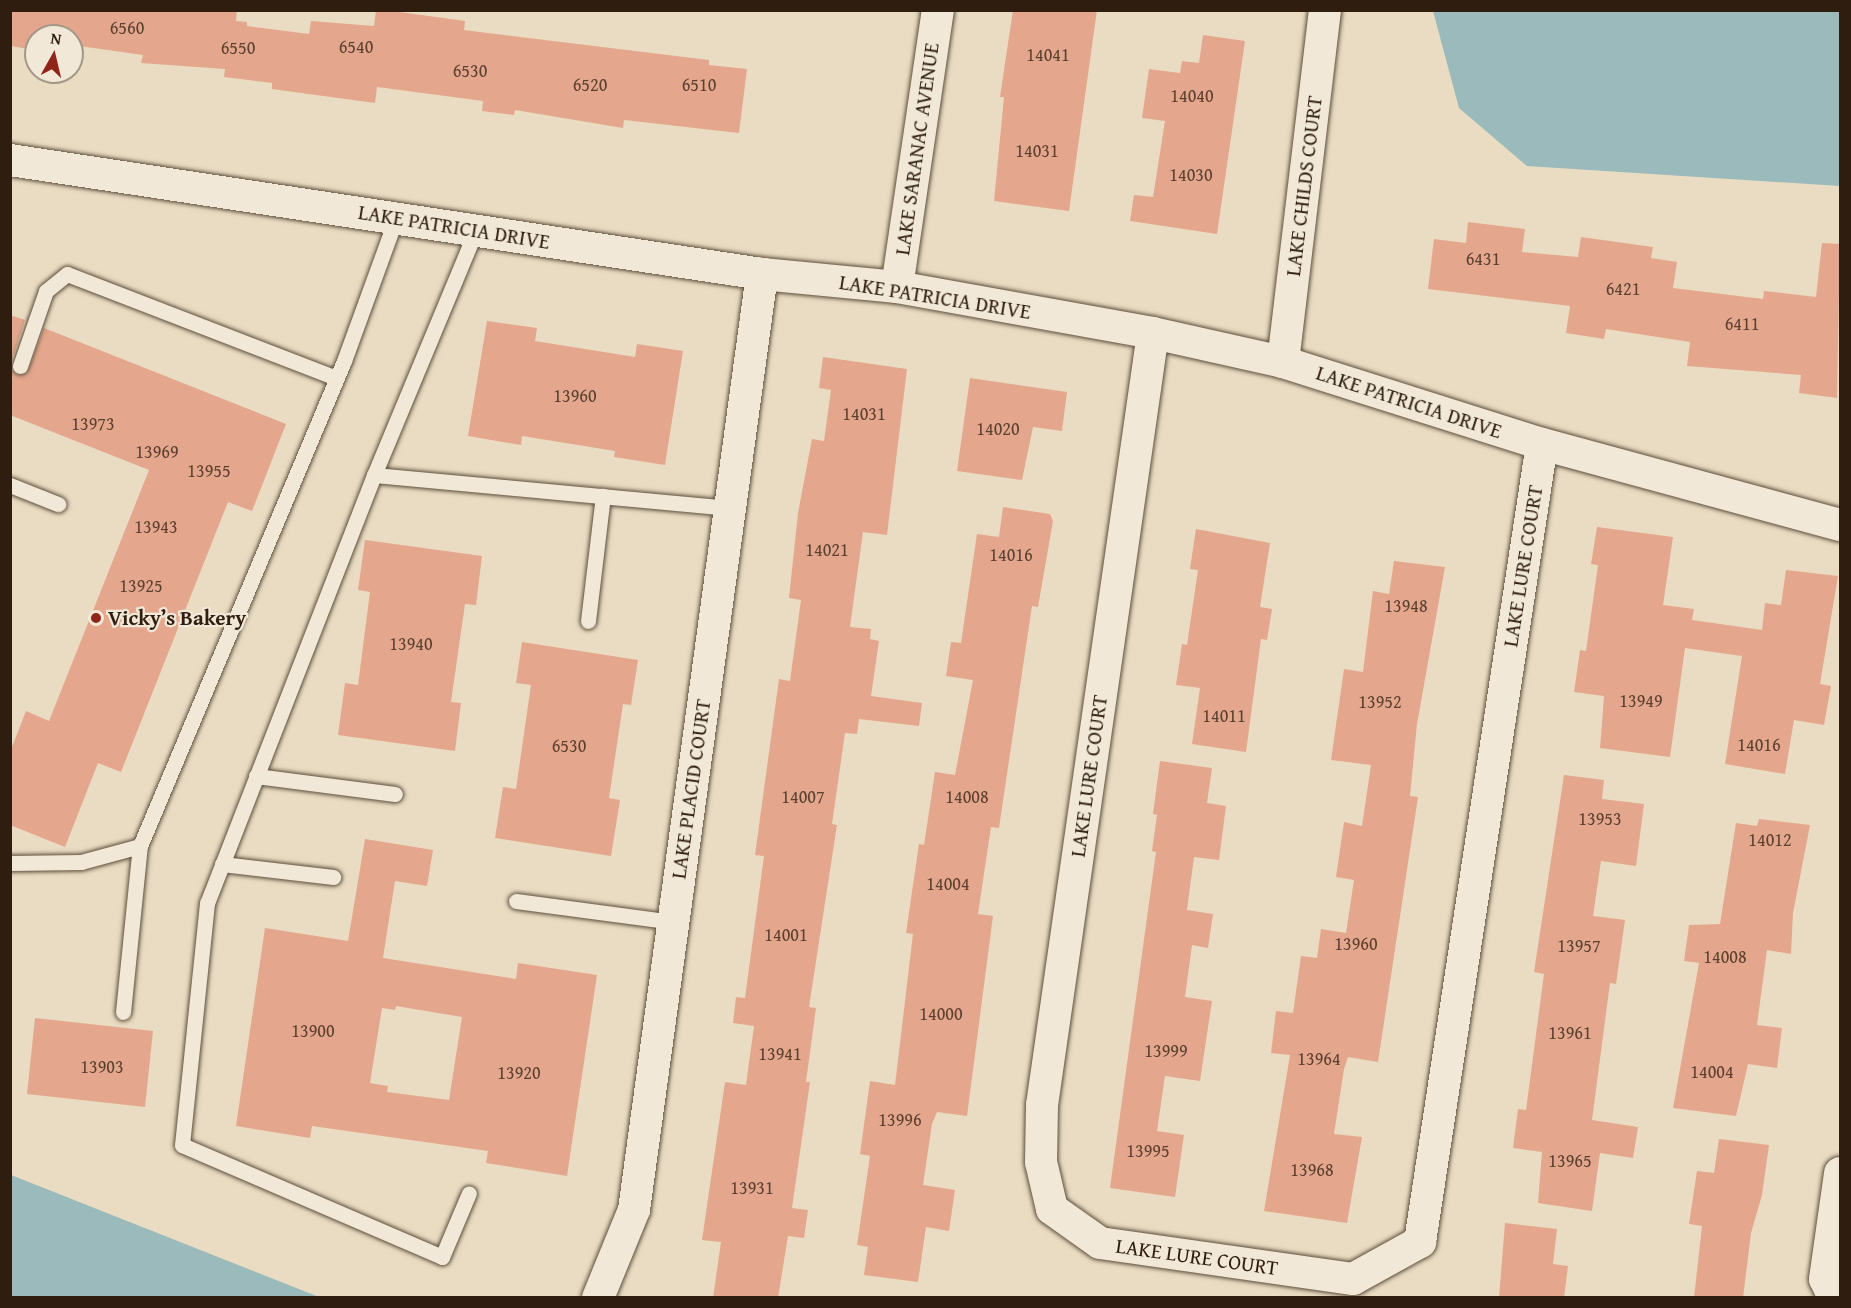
<!DOCTYPE html>
<meta charset="utf-8">
<style>
body{margin:0}
#map{position:relative;width:1851px;height:1308px;overflow:hidden;background:#e9dcc2;font-family:"Gentium Book Plus",serif}
div>[style]{position:absolute}
.water>*{inset:0;background:#9ababb}
.building>*{inset:0;background:#e4a78d}
.roads{filter:drop-shadow(0 0 2px #5e4e3c) drop-shadow(0 0 2px #5e4e3c)}
.lane>*{height:15px;margin:-7.5px;padding:0 7.5px;transform-origin:7.5px;border-radius:7.5px;background:#f1e8d7}
.street>*{height:32px;margin:-16px;padding:0 16px;transform-origin:16px;border-radius:16px;background:#f1e8d7}
.dots>*{width:16px;height:16px;translate:-50% -50%;box-sizing:border-box;border:3px solid #f1e8d7;border-radius:50%}
span{translate:-50% -50%;white-space:nowrap;text-align:center;line-height:1.15;-webkit-text-stroke:4.5px #f1e8d7;paint-order:stroke}
.number-label{font-size:18px;color:#5c402f}
.number-label span{-webkit-text-stroke-width:0}
.street-label{font-size:21px;color:#2f1e10}
.poi-label{font-size:21px;color:#2f1e10;font-weight:700}
.left{translate:0 -50%;text-align:left}
.frame{position:absolute;inset:0;border:12px solid #2f1e10;pointer-events:none}
.north{position:absolute;left:24px;top:24px;width:60px;height:60px;box-sizing:border-box;background:#f1e8d7;border:2px solid #a39787;border-radius:50%;rotate:8deg;font-size:16px;font-weight:700;line-height:24px;text-align:center;color:#2f1e10}
.north::after{content:'';display:block;margin:auto;width:21px;height:27px;background:#8f2418;clip-path:polygon(50% 0,100% 100%,50% 72%,0 100%)}
</style>
<div id="map">
<div class="water">
<div style="clip-path:polygon(1433px 11px,1840px 11px,1840px 186px,1527px 166px,1459px 108px)"></div>
<div style="clip-path:polygon(11px 1175px,319px 1297px,11px 1297px)"></div>
</div>
<div class="building">
<div style="clip-path:polygon(10px 10px,237px 10px,236px 21px,247px 22px,247px 26px,309px 34px,311px 21px,374px 26px,376px 10px,385px 10px,465px 21px,464px 30px,709px 60px,709px 65px,747px 69px,739px 133px,624px 120px,623px 128px,515px 110px,514px 115px,482px 111px,483px 101px,377px 87px,375px 103px,272px 89px,272px 83px,224px 77px,225px 69px,141px 63px,143px 55px,72px 45px,72px 36px,36px 36px,36px 50px,10px 46px)"></div>
<div style="clip-path:polygon(1013px 10px,1097px 10px,1069px 211px,994px 201px,1004px 97px,1000px 97px)"></div>
<div style="clip-path:polygon(1203px 35px,1245px 41px,1217px 234px,1130px 221px,1134px 195px,1153px 197px,1165px 121px,1142px 118px,1149px 69px,1180px 73px,1182px 61px,1199px 63px)"></div>
<div style="clip-path:polygon(1468px 222px,1525px 229px,1522px 252px,1578px 257px,1581px 237px,1653px 247px,1651px 258px,1677px 262px,1673px 288px,1763px 299px,1764px 291px,1816px 297px,1822px 243px,1840px 244px,1837px 398px,1799px 393px,1801px 375px,1687px 366px,1690px 342px,1606px 329px,1604px 339px,1566px 333px,1570px 306px,1428px 289px,1434px 239px,1466px 243px)"></div>
<div style="clip-path:polygon(10px 315px,25px 320px,10px 366px)"></div>
<div style="clip-path:polygon(487px 321px,537px 328px,535px 341px,635px 357px,637px 344px,683px 351px,665px 465px,614px 457px,615px 451px,522px 436px,521px 445px,468px 436px)"></div>
<div style="clip-path:polygon(44px 328px,286px 424px,252px 511px,228px 502px,121px 772px,98px 763px,65px 847px,10px 825px,10px 752px,26px 711px,49px 721px,149px 470px,10px 415px,10px 368px,17px 375px,27px 373px)"></div>
<div style="clip-path:polygon(823px 357px,907px 369px,887px 535px,863px 532px,850px 627px,871px 629px,870px 639px,879px 641px,871px 696px,922px 703px,919px 726px,859px 719px,857px 734px,845px 733px,832px 824px,837px 825px,809px 1007px,816px 1008px,806px 1082px,810px 1082px,792px 1208px,808px 1210px,804px 1238px,788px 1236px,778px 1298px,713px 1298px,721px 1242px,702px 1240px,725px 1082px,746px 1085px,754px 1026px,733px 1023px,736px 997px,745px 998px,764px 856px,755px 855px,779px 679px,790px 681px,801px 600px,789px 598px,798px 513px,812px 439px,824px 441px,831px 390px,819px 388px)"></div>
<div style="clip-path:polygon(970px 378px,1067px 392px,1062px 431px,1033px 427px,1022px 480px,957px 471px)"></div>
<div style="clip-path:polygon(1003px 507px,1050px 514px,1053px 521px,1038px 607px,1032px 606px,999px 828px,991px 827px,978px 914px,993px 916px,967px 1116px,937px 1112px,932px 1124px,923px 1185px,955px 1190px,949px 1231px,926px 1227px,918px 1282px,864px 1275px,868px 1247px,857px 1245px,870px 1156px,860px 1154px,870px 1081px,895px 1085px,913px 934px,906px 933px,919px 844px,924px 845px,935px 772px,955px 775px,973px 680px,946px 676px,951px 642px,961px 643px,977px 534px,999px 537px)"></div>
<div style="clip-path:polygon(1597px 527px,1673px 537px,1663px 605px,1694px 609px,1692px 620px,1762px 630px,1765px 603px,1781px 605px,1786px 570px,1838px 576px,1820px 684px,1831px 686px,1824px 725px,1794px 720px,1785px 774px,1725px 764px,1742px 656px,1685px 648px,1670px 757px,1600px 748px,1604px 696px,1574px 692px,1580px 650px,1586px 651px,1598px 565px,1591px 564px)"></div>
<div style="clip-path:polygon(1196px 529px,1270px 543px,1260px 607px,1272px 609px,1267px 640px,1261px 639px,1246px 752px,1192px 744px,1200px 688px,1176px 685px,1182px 644px,1187px 645px,1198px 570px,1190px 569px)"></div>
<div style="clip-path:polygon(365px 540px,482px 556px,476px 605px,465px 604px,451px 702px,461px 703px,455px 751px,338px 735px,345px 683px,358px 685px,370px 592px,358px 590px)"></div>
<div style="clip-path:polygon(1394px 561px,1445px 567px,1417px 724px,1410px 796px,1418px 797px,1378px 1062px,1348px 1057px,1344px 1069px,1334px 1134px,1362px 1137px,1347px 1223px,1264px 1211px,1290px 1055px,1271px 1053px,1276px 1011px,1293px 1013px,1301px 956px,1317px 958px,1321px 929px,1346px 933px,1354px 880px,1336px 877px,1344px 822px,1362px 826px,1371px 765px,1331px 760px,1344px 669px,1363px 672px,1373px 591px,1389px 594px)"></div>
<div style="clip-path:polygon(522px 642px,638px 660px,631px 705px,623px 704px,609px 798px,620px 800px,611px 856px,495px 838px,503px 787px,516px 789px,531px 685px,516px 683px)"></div>
<div style="clip-path:polygon(1160px 761px,1212px 768px,1207px 803px,1226px 806px,1219px 860px,1194px 857px,1187px 910px,1213px 914px,1208px 948px,1192px 945px,1185px 997px,1212px 1001px,1200px 1081px,1165px 1076px,1157px 1131px,1184px 1135px,1175px 1197px,1110px 1188px,1156px 852px,1152px 851px,1157px 815px,1153px 814px)"></div>
<div style="clip-path:polygon(1564px 775px,1604px 780px,1602px 799px,1644px 804px,1636px 866px,1601px 861px,1593px 916px,1625px 920px,1616px 984px,1610px 983px,1592px 1120px,1638px 1127px,1633px 1158px,1600px 1153px,1592px 1211px,1538px 1203px,1542px 1152px,1513px 1148px,1518px 1109px,1526px 1110px,1544px 974px,1534px 972px)"></div>
<div style="clip-path:polygon(1759px 819px,1810px 825px,1793px 913px,1791px 954px,1767px 950px,1757px 1025px,1782px 1028px,1777px 1068px,1748px 1064px,1736px 1116px,1673px 1108px,1699px 963px,1684px 961px,1689px 925px,1720px 924px,1736px 823px,1757px 826px)"></div>
<div style="clip-path:polygon(evenodd,365px 839px,433px 850px,427px 886px,395px 881px,383px 958px,516px 979px,518px 963px,597px 975px,567px 1176px,486px 1163px,488px 1151px,312px 1126px,310px 1138px,236px 1126px,265px 928px,348px 941px,365px 839px,396px 1006px,462px 1017px,449px 1100px,387px 1092px,388px 1086px,370px 1083px,382px 1008px,395px 1010px,396px 1006px)"></div>
<div style="clip-path:polygon(35px 1018px,153px 1031px,145px 1107px,27px 1094px)"></div>
<div style="clip-path:polygon(1719px 1139px,1769px 1145px,1762px 1195px,1751px 1233px,1743px 1298px,1694px 1298px,1702px 1226px,1689px 1224px,1697px 1171px,1714px 1173px)"></div>
<div style="clip-path:polygon(1505px 1223px,1557px 1229px,1553px 1264px,1568px 1266px,1564px 1298px,1499px 1298px)"></div>
</div>
<div class="roads">
<div class="lane">
<div style="left:476px;top:230px;width:265px;rotate:112.6deg"></div>
<div style="left:374px;top:475px;width:358px;rotate:5.3deg"></div>
<div style="left:20px;top:366px;width:79px;rotate:-70.9deg"></div>
<div style="left:46px;top:291px;width:27px;rotate:-39deg"></div>
<div style="left:67px;top:274px;width:288px;rotate:21.1deg"></div>
<div style="left:374px;top:475px;width:459px;rotate:111.3deg"></div>
<div style="left:207px;top:903px;width:243px;rotate:95.9deg"></div>
<div style="left:182px;top:1145px;width:283px;rotate:23.3deg"></div>
<div style="left:442px;top:1257px;width:69px;rotate:-67.1deg"></div>
<div style="left:10px;top:485px;width:52px;rotate:21.6deg"></div>
<div style="left:588px;top:621px;width:126px;rotate:-83.2deg"></div>
<div style="left:256px;top:776px;width:140px;rotate:7.4deg"></div>
<div style="left:10px;top:863px;width:71px;rotate:-0.8deg"></div>
<div style="left:81px;top:862px;width:61px;rotate:-15.2deg"></div>
<div style="left:222px;top:864px;width:112px;rotate:6.7deg"></div>
<div style="left:516px;top:901px;width:158px;rotate:7.6deg"></div>
<div style="left:123px;top:1012px;width:167px;rotate:-84.2deg"></div>
<div style="left:140px;top:846px;width:526px;rotate:-67.19deg"></div>
<div style="left:344px;top:361px;width:152px;rotate:-70deg"></div>
</div>
<div class="street">
<div style="left:10px;top:160px;width:761px;rotate:8.62deg"></div>
<div style="left:762px;top:274px;width:136px;rotate:5.5deg"></div>
<div style="left:897px;top:287px;width:260px;rotate:10.2deg"></div>
<div style="left:1153px;top:333px;width:133px;rotate:12.6deg"></div>
<div style="left:1283px;top:362px;width:272px;rotate:17.6deg"></div>
<div style="left:1542px;top:444px;width:309px;rotate:15.2deg"></div>
<div style="left:897px;top:287px;width:280px;rotate:-81.6deg"></div>
<div style="left:1153px;top:333px;width:780px;rotate:98.18deg"></div>
<div style="left:1042px;top:1105px;width:57px;rotate:91deg"></div>
<div style="left:1041px;top:1162px;width:48px;rotate:76.8deg"></div>
<div style="left:1052px;top:1209px;width:59px;rotate:35.3deg"></div>
<div style="left:1100px;top:1243px;width:256px;rotate:8.1deg"></div>
<div style="left:1353px;top:1279px;width:77px;rotate:-28.9deg"></div>
<div style="left:1420px;top:1242px;width:807px;rotate:-81.31deg"></div>
<div style="left:1283px;top:362px;width:354px;rotate:-83.2deg"></div>
<div style="left:598px;top:1298px;width:95px;rotate:-67.8deg"></div>
<div style="left:634px;top:1210px;width:945px;rotate:-82.21deg"></div>
<div style="left:1834px;top:1298px;width:21px;rotate:-115deg"></div>
<div style="left:1825px;top:1279px;width:107px;rotate:-81.9deg"></div>
</div>
</div>
<div class="dots">
<div style="left:96px;top:618px;background:#8f2418"></div>
</div>
<div class="number-label">
<span style="left:127px;top:28px">6560</span>
<span style="left:356px;top:47px">6540</span>
<span style="left:238px;top:48px">6550</span>
<span style="left:1048px;top:55px">14041</span>
<span style="left:470px;top:71px">6530</span>
<span style="left:590px;top:85px">6520</span>
<span style="left:699px;top:85px">6510</span>
<span style="left:1192px;top:96px">14040</span>
<span style="left:1037px;top:151px">14031</span>
<span style="left:1191px;top:175px">14030</span>
<span style="left:1483px;top:259px">6431</span>
<span style="left:1623px;top:289px">6421</span>
<span style="left:1742px;top:324px">6411</span>
<span style="left:575px;top:396px">13960</span>
<span style="left:864px;top:414px">14031</span>
<span style="left:93px;top:424px">13973</span>
<span style="left:998px;top:429px">14020</span>
<span style="left:157px;top:452px">13969</span>
<span style="left:209px;top:471px">13955</span>
<span style="left:156px;top:527px">13943</span>
<span style="left:827px;top:550px">14021</span>
<span style="left:1011px;top:555px">14016</span>
<span style="left:141px;top:586px">13925</span>
<span style="left:1406px;top:606px">13948</span>
<span style="left:411px;top:644px">13940</span>
<span style="left:1641px;top:701px">13949</span>
<span style="left:1380px;top:702px">13952</span>
<span style="left:1224px;top:716px">14011</span>
<span style="left:1759px;top:745px">14016</span>
<span style="left:569px;top:746px">6530</span>
<span style="left:803px;top:797px">14007</span>
<span style="left:967px;top:797px">14008</span>
<span style="left:1600px;top:819px">13953</span>
<span style="left:1770px;top:840px">14012</span>
<span style="left:948px;top:884px">14004</span>
<span style="left:786px;top:935px">14001</span>
<span style="left:1356px;top:944px">13960</span>
<span style="left:1579px;top:946px">13957</span>
<span style="left:1725px;top:957px">14008</span>
<span style="left:941px;top:1014px">14000</span>
<span style="left:313px;top:1031px">13900</span>
<span style="left:1570px;top:1033px">13961</span>
<span style="left:1166px;top:1051px">13999</span>
<span style="left:780px;top:1054px">13941</span>
<span style="left:1319px;top:1059px">13964</span>
<span style="left:102px;top:1067px">13903</span>
<span style="left:1712px;top:1072px">14004</span>
<span style="left:519px;top:1073px">13920</span>
<span style="left:900px;top:1120px">13996</span>
<span style="left:1148px;top:1151px">13995</span>
<span style="left:1570px;top:1161px">13965</span>
<span style="left:1312px;top:1170px">13968</span>
<span style="left:752px;top:1188px">13931</span>
</div>
<div class="street-label">
<span style="left:917px;top:149px;rotate:-82deg">LAKE SARANAC AVENUE</span>
<span style="left:1304px;top:186px;rotate:-83deg">LAKE CHILDS COURT</span>
<span style="left:454px;top:227px;rotate:9deg">LAKE PATRICIA DRIVE</span>
<span style="left:935px;top:297px;rotate:9deg">LAKE PATRICIA DRIVE</span>
<span style="left:1409px;top:402px;rotate:18deg">LAKE PATRICIA DRIVE</span>
<span style="left:1523px;top:566px;rotate:-81deg">LAKE LURE COURT</span>
<span style="left:1089px;top:776px;rotate:-82deg">LAKE LURE COURT</span>
<span style="left:691px;top:789px;rotate:-82deg">LAKE PLACID COURT</span>
<span style="left:1197px;top:1257px;rotate:8deg">LAKE LURE COURT</span>
</div>
<div class="poi-label">
<span class="left" style="left:108px;top:618px">Vicky’s Bakery</span>
</div>
<div class="frame"></div>
<div class="north">N</div>
</div>
